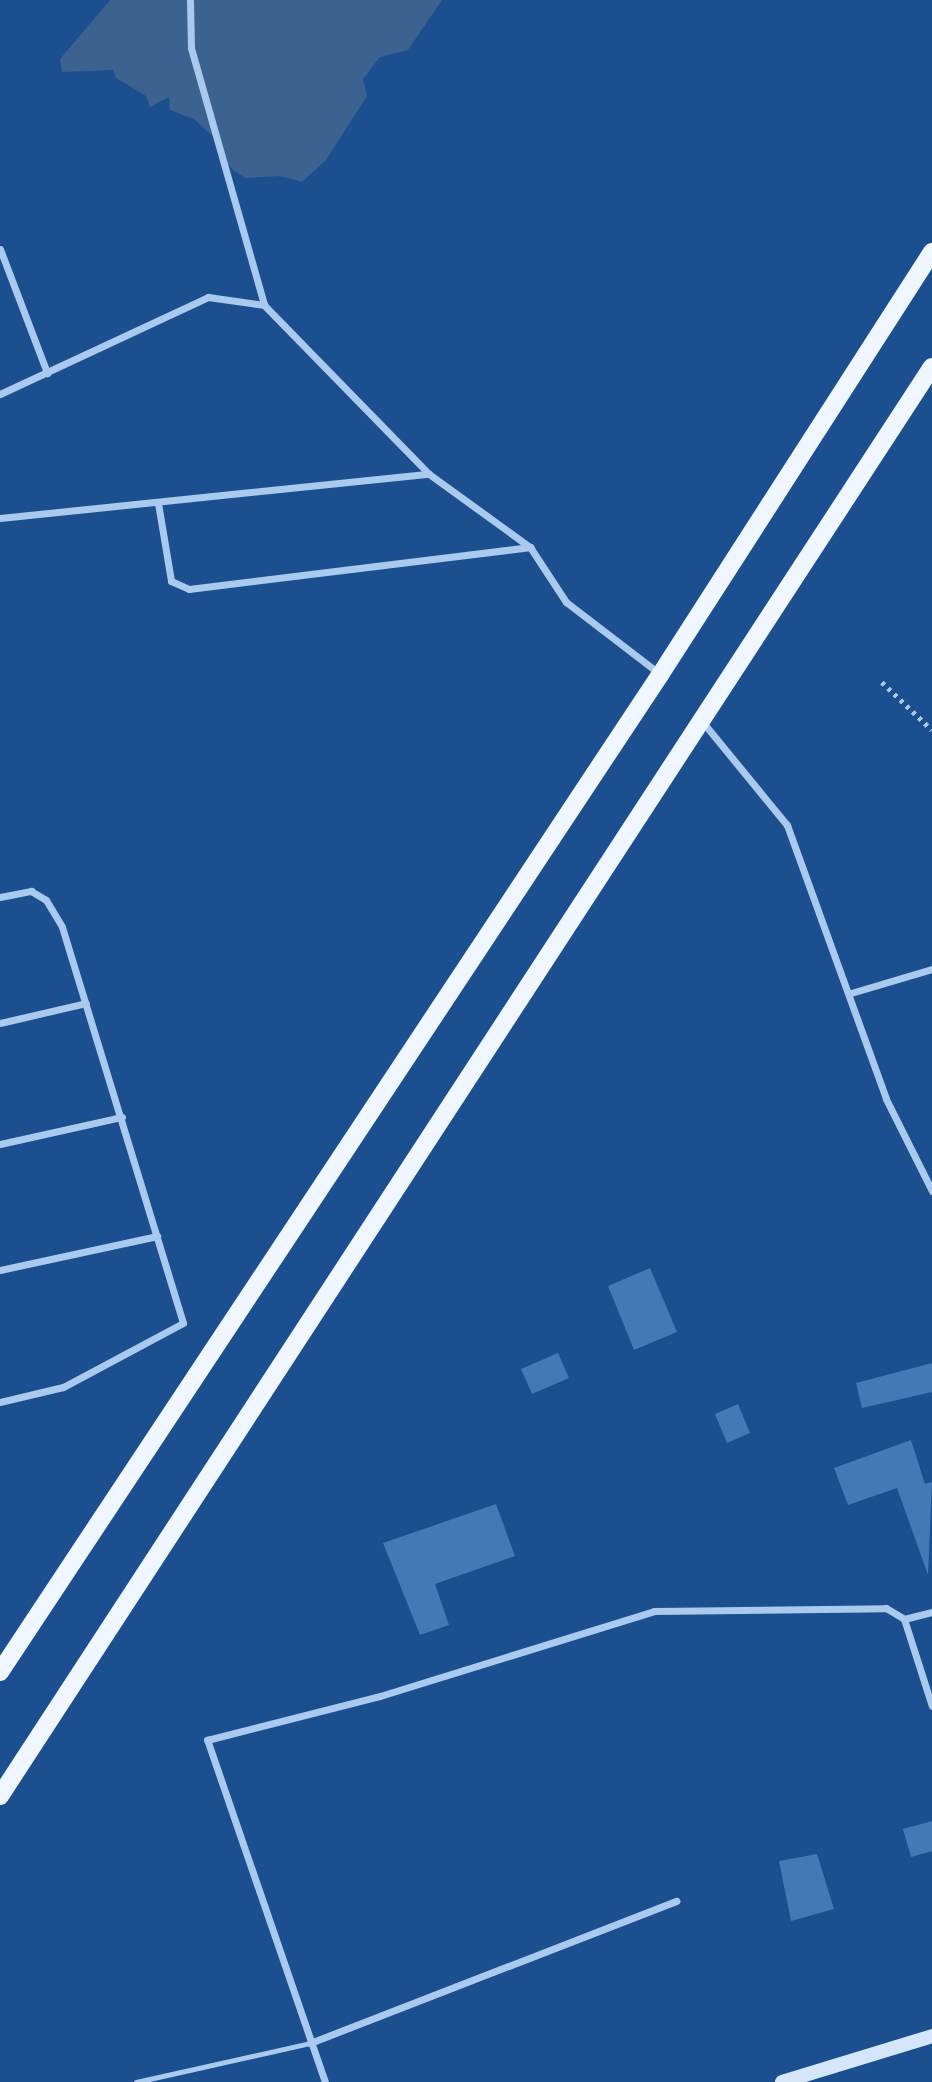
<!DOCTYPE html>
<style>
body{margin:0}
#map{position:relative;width:932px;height:2082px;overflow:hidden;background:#1b4f8f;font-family:"IBM Plex Sans",sans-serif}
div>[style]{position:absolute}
.water>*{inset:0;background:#3c6290}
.building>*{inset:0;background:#4478b7}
.path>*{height:4.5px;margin-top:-2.25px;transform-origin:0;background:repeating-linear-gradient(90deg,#a9c9ee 0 3.5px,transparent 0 8.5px)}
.lane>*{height:5px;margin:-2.5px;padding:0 2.5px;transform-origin:2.5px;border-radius:2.5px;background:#a9c9ee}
.street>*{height:7px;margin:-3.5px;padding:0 3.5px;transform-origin:3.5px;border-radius:3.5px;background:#a9c9ee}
.secondary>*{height:14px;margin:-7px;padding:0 7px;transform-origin:7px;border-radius:7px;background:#d6e6fa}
.primary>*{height:18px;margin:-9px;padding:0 9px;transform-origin:9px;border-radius:9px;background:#f0f6ff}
span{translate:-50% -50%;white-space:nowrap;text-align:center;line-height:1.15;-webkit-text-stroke:6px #1b4f8f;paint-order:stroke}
</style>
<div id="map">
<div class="water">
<div style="clip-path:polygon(110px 0,442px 0,408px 50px,380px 57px,363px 79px,367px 96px,326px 160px,302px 182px,280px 176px,246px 178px,234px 171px,224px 159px,222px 145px,194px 119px,170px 110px,169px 97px,150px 107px,146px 96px,116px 78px,113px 70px,62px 72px,60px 59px)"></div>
</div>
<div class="building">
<div style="clip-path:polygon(650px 1268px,677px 1332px,634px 1350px,608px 1286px)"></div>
<div style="clip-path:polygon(558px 1353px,569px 1378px,532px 1394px,521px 1369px)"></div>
<div style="clip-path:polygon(932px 1363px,932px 1392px,862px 1408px,856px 1383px)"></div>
<div style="clip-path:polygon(738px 1404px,750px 1433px,727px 1443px,715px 1414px)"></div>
<div style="clip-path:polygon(911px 1440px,925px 1484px,932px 1482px,928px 1575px,897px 1488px,848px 1505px,834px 1468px)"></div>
<div style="clip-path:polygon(496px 1504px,515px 1556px,435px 1584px,449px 1625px,420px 1635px,383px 1543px)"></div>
<div style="clip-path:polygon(932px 1821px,932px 1851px,911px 1857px,903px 1829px)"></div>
<div style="clip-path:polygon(817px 1854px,834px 1909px,791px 1921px,779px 1861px)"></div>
</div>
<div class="path">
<div style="left:882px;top:682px;width:69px;rotate:43.8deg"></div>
</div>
<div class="lane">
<div style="left:136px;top:2082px;width:178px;rotate:-12.6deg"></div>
</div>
<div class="street">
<div style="left:190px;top:0;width:48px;rotate:88.8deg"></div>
<div style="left:191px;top:48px;width:267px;rotate:74.1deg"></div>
<div style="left:264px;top:305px;width:236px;rotate:45.7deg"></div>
<div style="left:429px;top:474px;width:125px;rotate:35.9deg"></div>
<div style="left:530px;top:547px;width:66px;rotate:56.8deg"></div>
<div style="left:566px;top:602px;width:118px;rotate:37.5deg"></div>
<div style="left:0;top:249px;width:133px;rotate:69.2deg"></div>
<div style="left:0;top:394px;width:230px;rotate:-25deg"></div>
<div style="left:208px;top:297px;width:57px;rotate:8.1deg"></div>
<div style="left:158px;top:503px;width:79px;rotate:80.5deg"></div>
<div style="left:171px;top:581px;width:20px;rotate:24deg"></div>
<div style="left:189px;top:589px;width:344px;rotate:-7deg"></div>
<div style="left:0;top:518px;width:431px;rotate:-5.9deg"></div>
<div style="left:701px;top:720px;width:136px;rotate:50.7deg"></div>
<div style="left:787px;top:825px;width:291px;rotate:70.1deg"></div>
<div style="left:886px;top:1099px;width:103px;rotate:63.4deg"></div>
<div style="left:0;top:897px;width:32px;rotate:-11deg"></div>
<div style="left:31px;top:891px;width:17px;rotate:31deg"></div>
<div style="left:46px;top:900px;width:31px;rotate:59deg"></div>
<div style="left:62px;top:927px;width:414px;rotate:73deg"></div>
<div style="left:183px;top:1323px;width:136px;rotate:151.9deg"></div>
<div style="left:63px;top:1387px;width:65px;rotate:166.6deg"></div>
<div style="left:851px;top:993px;width:84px;rotate:-16.5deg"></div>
<div style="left:0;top:1023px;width:88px;rotate:-13.1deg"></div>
<div style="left:0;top:1144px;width:125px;rotate:-12.5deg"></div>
<div style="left:0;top:1270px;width:161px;rotate:-12.2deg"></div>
<div style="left:904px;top:1619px;width:29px;rotate:-14deg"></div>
<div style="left:310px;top:2043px;width:393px;rotate:-21.2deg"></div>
<div style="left:325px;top:2082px;width:362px;rotate:-109deg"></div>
<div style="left:207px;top:1740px;width:179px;rotate:-14.3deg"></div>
<div style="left:380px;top:1696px;width:287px;rotate:-17.2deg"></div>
<div style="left:654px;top:1611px;width:232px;rotate:-0.7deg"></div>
<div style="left:886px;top:1608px;width:21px;rotate:31deg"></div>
<div style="left:904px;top:1619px;width:91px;rotate:72.2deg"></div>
</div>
<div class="secondary">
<div style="left:782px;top:2082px;width:157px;rotate:-17deg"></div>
</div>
<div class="primary">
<div style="left:0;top:1672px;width:1196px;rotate:-56.5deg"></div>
<div style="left:660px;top:675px;width:503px;rotate:-57.26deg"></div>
<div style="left:0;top:1796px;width:1706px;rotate:-56.89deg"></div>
</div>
</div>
